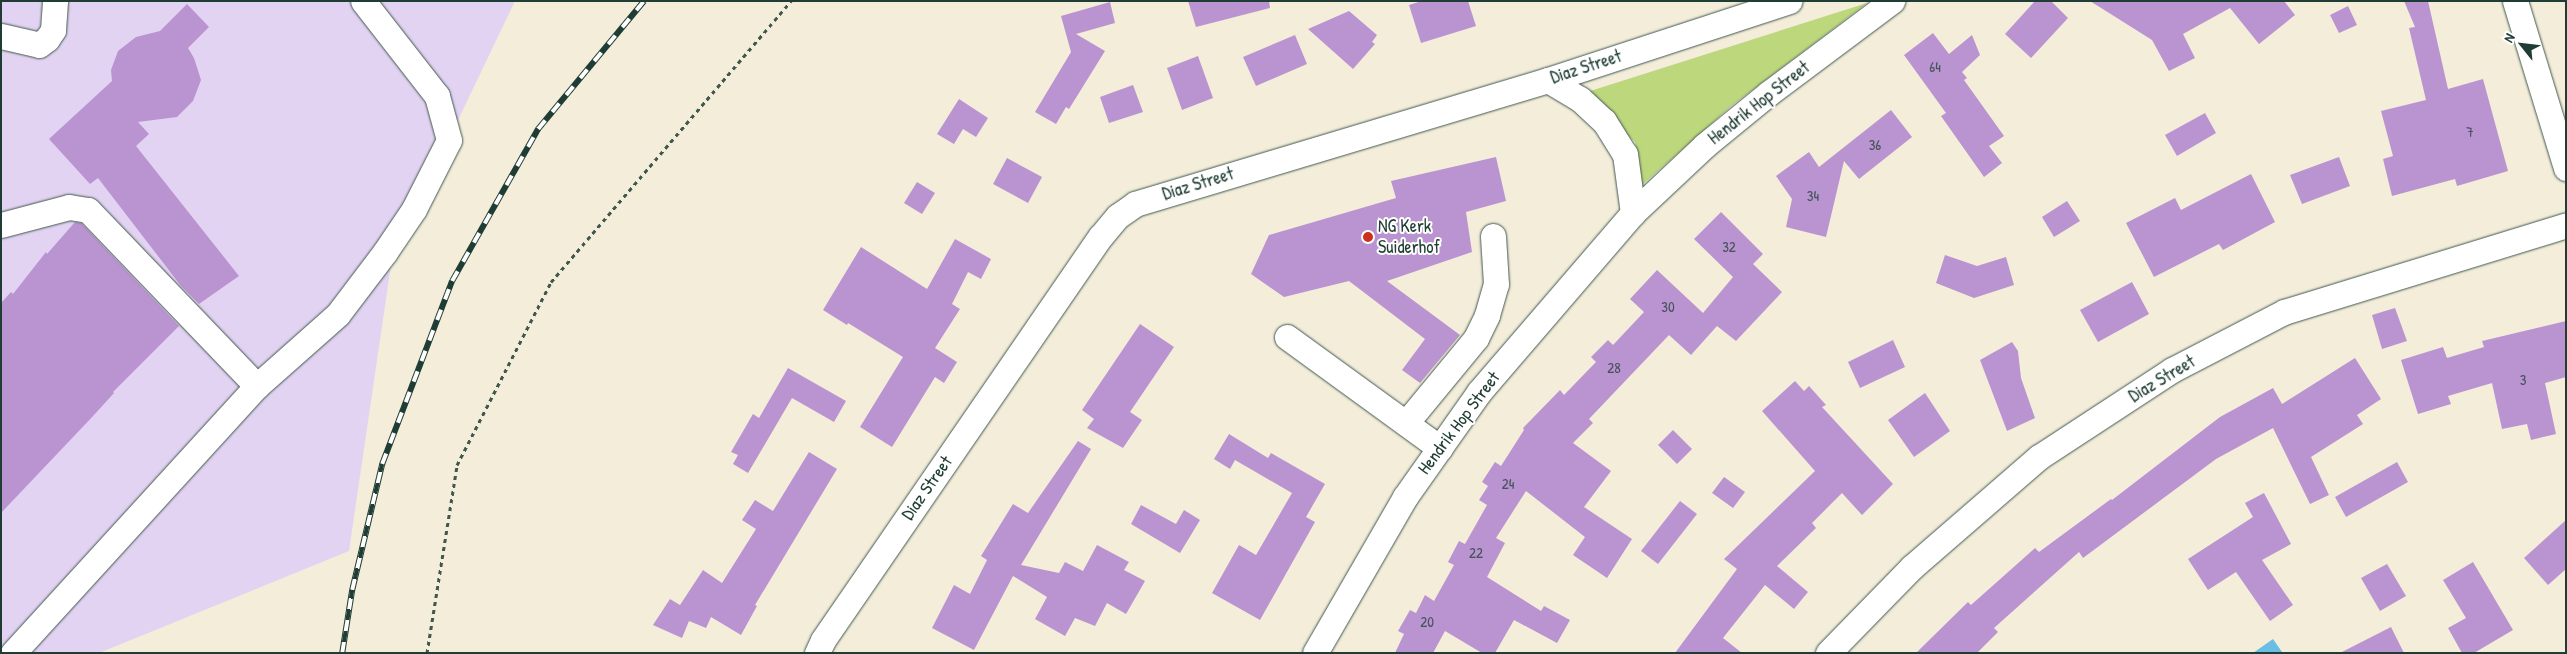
<!DOCTYPE html>
<style>
body{margin:0}
#map{position:relative;width:2567px;height:654px;overflow:hidden;background:#f3edda;font-family:"Patrick Hand",sans-serif}
div>[style]{position:absolute}
.built>*{inset:0;background:#e3d3f2}
.green>*{inset:0;background:#bcd77c}
.water>*{inset:0;background:#6abee6}
.building>*{inset:0;background:#ba94d1}
.path>*{height:3px;margin-top:-1.5px;transform-origin:0;background:repeating-linear-gradient(90deg,#3f574d 0 4px,transparent 0 8px)}
.roads{filter:drop-shadow(0 0 1px #3f574d) drop-shadow(0 0 1px #3f574d)}
.minor>*{height:25px;margin:-12.5px;padding:0 12.5px;transform-origin:12.5px;border-radius:12.5px;background:#fff}
.rail>*{height:5.5px;margin-top:-2.75px;transform-origin:0;background:repeating-linear-gradient(90deg,#fff 0 11px,#1f3d34 0 22px);box-sizing:border-box;border-block:1px solid #1f3d34}
.dots>*{width:14px;height:14px;translate:-50% -50%;box-sizing:border-box;border:2px solid #fff;border-radius:50%}
span{translate:-50% -50%;white-space:nowrap;text-align:center;line-height:1.15;-webkit-text-stroke:4px #fff;paint-order:stroke}
.number-label{font-size:15px;color:#46535b}
.number-label span{-webkit-text-stroke-width:0}
.street-label{font-size:18px;color:#1f3d34}
.poi-label{font-size:18px;color:#1f3d34}
.left{translate:0 -50%;text-align:left}
.frame{position:absolute;inset:0;border:2px solid #1f3d34;pointer-events:none}
.north{position:absolute;left:2497px;top:20px;width:50px;height:50px;-webkit-text-stroke:4px #fff;paint-order:stroke;rotate:299deg;font-size:14px;font-weight:700;line-height:20px;text-align:center;color:#1f3d34}
.north::after{content:'';display:block;margin:auto;width:18px;height:22px;background:#1f3d34;clip-path:polygon(50% 0,100% 100%,50% 72%,0 100%)}
</style>
<div id="map">
<div class="built">
<div style="clip-path:polygon(1px 1px,515px 1px,392px 258px,349px 551px,99px 653px,1px 653px)"></div>
</div>
<div class="green">
<div style="clip-path:polygon(1867px 3px,1731px 106px,1642px 185px,1635px 142px,1584px 93px)"></div>
</div>
<div class="water">
<div style="clip-path:polygon(2273px 639px,2282px 652px,2253px 653px)"></div>
</div>
<div class="building">
<div style="clip-path:polygon(1188px 1px,1269px 1px,1270px 8px,1196px 27px)"></div>
<div style="clip-path:polygon(1422px 1px,1468px 1px,1476px 26px,1421px 43px,1409px 5px)"></div>
<div style="clip-path:polygon(2035px 1px,2051px 1px,2068px 18px,2031px 58px,2005px 34px)"></div>
<div style="clip-path:polygon(2090px 1px,2284px 1px,2295px 15px,2259px 44px,2230px 8px,2183px 34px,2195px 58px,2169px 71px,2152px 40px)"></div>
<div style="clip-path:polygon(2404px 1px,2428px 1px,2448px 89px,2483px 79px,2508px 171px,2457px 186px,2455px 179px,2392px 196px,2383px 159px,2393px 156px,2381px 111px,2426px 100px,2409px 28px,2415px 27px)"></div>
<div style="clip-path:polygon(1110px 2px,1115px 23px,1076px 34px,1105px 51px,1069px 109px,1066px 107px,1056px 124px,1035px 112px,1071px 52px,1061px 16px)"></div>
<div style="clip-path:polygon(187px 4px,209px 27px,188px 48px,194px 58px,201px 80px,193px 101px,177px 117px,138px 122px,149px 134px,136px 146px,239px 276px,199px 304px,181px 286px,98px 178px,90px 184px,49px 139px,112px 81px,111px 70px,118px 51px,136px 37px,160px 31px)"></div>
<div style="clip-path:polygon(2348px 6px,2357px 25px,2339px 33px,2330px 15px)"></div>
<div style="clip-path:polygon(1349px 11px,1377px 35px,1372px 42px,1375px 44px,1353px 69px,1308px 29px)"></div>
<div style="clip-path:polygon(1933px 33px,1949px 54px,1972px 35px,1980px 55px,1962px 72px,1967px 78px,1964px 80px,2004px 136px,1989px 146px,2002px 163px,1984px 177px,1941px 116px,1946px 113px,1904px 55px)"></div>
<div style="clip-path:polygon(1295px 35px,1307px 64px,1256px 86px,1243px 57px)"></div>
<div style="clip-path:polygon(1198px 56px,1213px 98px,1182px 110px,1167px 68px)"></div>
<div style="clip-path:polygon(1133px 85px,1143px 112px,1109px 123px,1100px 97px)"></div>
<div style="clip-path:polygon(959px 99px,988px 118px,976px 137px,963px 129px,954px 144px,937px 134px)"></div>
<div style="clip-path:polygon(1891px 110px,1912px 137px,1859px 179px,1844px 161px,1826px 237px,1786px 227px,1792px 199px,1776px 176px,1809px 152px,1819px 167px)"></div>
<div style="clip-path:polygon(2205px 113px,2216px 133px,2177px 156px,2165px 135px)"></div>
<div style="clip-path:polygon(1496px 157px,1506px 201px,1466px 212px,1472px 252px,1387px 281px,1460px 335px,1420px 383px,1402px 370px,1425px 339px,1349px 281px,1284px 297px,1251px 274px,1269px 235px,1396px 198px,1391px 181px)"></div>
<div style="clip-path:polygon(2339px 157px,2350px 186px,2302px 204px,2290px 175px)"></div>
<div style="clip-path:polygon(1007px 158px,1042px 177px,1028px 203px,993px 184px)"></div>
<div style="clip-path:polygon(2251px 174px,2275px 222px,2223px 250px,2219px 244px,2154px 277px,2126px 223px,2175px 198px,2181px 210px)"></div>
<div style="clip-path:polygon(917px 182px,935px 193px,922px 214px,904px 203px)"></div>
<div style="clip-path:polygon(2067px 201px,2080px 221px,2054px 237px,2042px 217px)"></div>
<div style="clip-path:polygon(1721px 212px,1763px 254px,1753px 264px,1782px 292px,1736px 341px,1717px 326px,1691px 355px,1669px 335px,1589px 419px,1593px 423px,1573px 443px,1611px 471px,1584px 507px,1632px 539px,1607px 578px,1573px 555px,1585px 537px,1526px 491px,1496px 538px,1505px 543px,1487px 577px,1541px 611px,1544px 606px,1570px 620px,1557px 643px,1514px 620px,1495px 653px,1482px 653px,1445px 631px,1433px 653px,1395px 653px,1404px 634px,1398px 631px,1410px 610px,1416px 613px,1425px 595px,1434px 601px,1454px 565px,1448px 562px,1459px 541px,1465px 544px,1487px 505px,1479px 500px,1488px 486px,1482px 482px,1495px 462px,1501px 466px,1524px 430px,1523px 428px,1560px 390px,1564px 395px,1596px 362px,1591px 357px,1608px 340px,1613px 345px,1644px 312px,1630px 299px,1657px 270px,1703px 313px,1733px 277px,1694px 239px)"></div>
<div style="clip-path:polygon(75px 222px,81px 223px,179px 326px,113px 392px,114px 393px,94px 415px,1px 513px,1px 303px,11px 292px,13px 294px,46px 252px,47px 254px)"></div>
<div style="clip-path:polygon(955px 239px,991px 259px,981px 279px,968px 272px,952px 304px,960px 309px,935px 348px,957px 362px,944px 383px,935px 377px,892px 447px,860px 427px,903px 357px,848px 323px,847px 325px,823px 310px,861px 247px,927px 289px)"></div>
<div style="clip-path:polygon(1945px 255px,1977px 266px,2006px 257px,2014px 285px,1974px 298px,1936px 283px)"></div>
<div style="clip-path:polygon(2132px 282px,2149px 314px,2098px 342px,2080px 310px)"></div>
<div style="clip-path:polygon(2395px 308px,2407px 341px,2382px 349px,2372px 315px)"></div>
<div style="clip-path:polygon(2566px 321px,2566px 377px,2545px 383px,2556px 434px,2531px 440px,2527px 424px,2502px 429px,2492px 383px,2448px 396px,2451px 404px,2418px 414px,2401px 360px,2443px 347px,2447px 358px,2484px 347px,2482px 341px)"></div>
<div style="clip-path:polygon(1140px 324px,1174px 347px,1130px 412px,1142px 420px,1123px 448px,1087px 428px,1094px 419px,1082px 410px)"></div>
<div style="clip-path:polygon(1893px 340px,1905px 367px,1860px 388px,1848px 362px)"></div>
<div style="clip-path:polygon(2012px 342px,2018px 351px,2021px 378px,2035px 418px,2007px 431px,1980px 360px)"></div>
<div style="clip-path:polygon(2355px 358px,2381px 399px,2357px 415px,2363px 424px,2311px 457px,2329px 495px,2310px 504px,2273px 428px,2216px 459px,2083px 558px,2079px 552px,1994px 628px,1998px 632px,1977px 653px,1916px 653px,1968px 602px,1971px 605px,2035px 548px,2039px 552px,2111px 499px,2112px 500px,2220px 417px,2273px 388px,2282px 404px)"></div>
<div style="clip-path:polygon(788px 368px,846px 401px,834px 422px,792px 398px,748px 473px,733px 464px,738px 455px,731px 452px,753px 414px,759px 418px)"></div>
<div style="clip-path:polygon(1795px 381px,1804px 391px,1809px 386px,1826px 405px,1822px 407px,1893px 484px,1862px 515px,1842px 493px,1812px 523px,1816px 528px,1777px 566px,1808px 592px,1794px 609px,1765px 585px,1723px 638px,1742px 653px,1675px 653px,1737px 569px,1724px 559px,1815px 471px,1762px 411px)"></div>
<div style="clip-path:polygon(1925px 393px,1950px 431px,1914px 457px,1888px 420px)"></div>
<div style="clip-path:polygon(1673px 430px,1692px 449px,1677px 464px,1658px 445px)"></div>
<div style="clip-path:polygon(1229px 434px,1268px 458px,1271px 453px,1325px 484px,1306px 517px,1315px 522px,1260px 620px,1212px 593px,1239px 545px,1256px 555px,1292px 493px,1235px 460px,1230px 469px,1214px 459px)"></div>
<div style="clip-path:polygon(1078px 441px,1091px 449px,1021px 565px,1059px 573px,1065px 562px,1083px 571px,1097px 545px,1129px 562px,1124px 570px,1145px 581px,1126px 614px,1107px 603px,1095px 626px,1075px 618px,1065px 636px,1035px 619px,1047px 597px,1013px 576px,974px 650px,932px 628px,954px 585px,970px 594px,987px 560px,981px 556px,1013px 504px,1028px 513px)"></div>
<div style="clip-path:polygon(809px 452px,837px 469px,755px 605px,757px 606px,741px 635px,711px 617px,706px 628px,689px 621px,682px 638px,653px 625px,670px 599px,680px 605px,703px 570px,722px 583px,756px 529px,742px 520px,755px 500px,773px 511px)"></div>
<div style="clip-path:polygon(2397px 462px,2408px 482px,2346px 517px,2335px 497px)"></div>
<div style="clip-path:polygon(1724px 477px,1745px 492px,1733px 508px,1712px 493px)"></div>
<div style="clip-path:polygon(2264px 493px,2291px 544px,2262px 560px,2293px 605px,2270px 621px,2236px 572px,2208px 590px,2188px 559px,2253px 517px,2245px 503px)"></div>
<div style="clip-path:polygon(1680px 501px,1697px 514px,1658px 564px,1641px 551px)"></div>
<div style="clip-path:polygon(1141px 505px,1176px 524px,1184px 510px,1200px 520px,1180px 553px,1131px 524px)"></div>
<div style="clip-path:polygon(2566px 520px,2566px 569px,2548px 585px,2524px 558px)"></div>
<div style="clip-path:polygon(2473px 562px,2513px 630px,2474px 653px,2462px 653px,2448px 628px,2466px 618px,2443px 580px)"></div>
<div style="clip-path:polygon(2387px 564px,2406px 596px,2380px 611px,2361px 578px)"></div>
<div style="clip-path:polygon(2391px 627px,2404px 653px,2340px 653px)"></div>
</div>
<div class="path">
<div style="left:427px;top:653px;width:190px;rotate:-80.9deg"></div>
<div style="left:457px;top:465px;width:206px;rotate:-62.8deg"></div>
<div style="left:551px;top:282px;width:370px;rotate:-49.5deg"></div>
</div>
<div class="roads">
<div class="minor">
<div style="left:2515px;top:1px;width:175px;rotate:73deg"></div>
<div style="left:1px;top:36px;width:39px;rotate:13deg"></div>
<div style="left:39px;top:45px;width:10px;rotate:-37deg"></div>
<div style="left:47px;top:39px;width:11px;rotate:-56deg"></div>
<div style="left:53px;top:30px;width:29px;rotate:-86deg"></div>
<div style="left:1548px;top:80px;width:37px;rotate:31deg"></div>
<div style="left:1580px;top:99px;width:33px;rotate:43deg"></div>
<div style="left:1604px;top:121px;width:39px;rotate:58deg"></div>
<div style="left:1625px;top:154px;width:60px;rotate:82.3deg"></div>
<div style="left:1px;top:225px;width:70px;rotate:-14.8deg"></div>
<div style="left:69px;top:207px;width:19px;rotate:9deg"></div>
<div style="left:88px;top:210px;width:244px;rotate:46.2deg"></div>
<div style="left:1287px;top:337px;width:189px;rotate:36deg"></div>
<div style="left:1406px;top:423px;width:110px;rotate:-50.5deg"></div>
<div style="left:1476px;top:338px;width:25px;rotate:-64deg"></div>
<div style="left:1487px;top:315px;width:32px;rotate:-74deg"></div>
<div style="left:1496px;top:284px;width:48px;rotate:-93.6deg"></div>
<div style="left:13px;top:653px;width:362px;rotate:-47.6deg"></div>
<div style="left:257px;top:386px;width:108px;rotate:-41.6deg"></div>
<div style="left:338px;top:314px;width:78px;rotate:-52.8deg"></div>
<div style="left:385px;top:252px;width:52px;rotate:-56deg"></div>
<div style="left:414px;top:209px;width:77px;rotate:-63.1deg"></div>
<div style="left:449px;top:140px;width:46px;rotate:-105.3deg"></div>
<div style="left:437px;top:96px;width:120px;rotate:-127.9deg"></div>
<div style="left:817px;top:653px;width:14px;rotate:-65deg"></div>
<div style="left:823px;top:640px;width:490px;rotate:-55.5deg"></div>
<div style="left:1101px;top:236px;width:26px;rotate:-50deg"></div>
<div style="left:1118px;top:216px;width:21px;rotate:-35deg"></div>
<div style="left:1135px;top:204px;width:431px;rotate:-16.7deg"></div>
<div style="left:1548px;top:80px;width:254px;rotate:-18.1deg"></div>
<div style="left:1315px;top:653px;width:180px;rotate:-60deg"></div>
<div style="left:1405px;top:497px;width:128px;rotate:-54.8deg"></div>
<div style="left:1479px;top:392px;width:236px;rotate:-49.3deg"></div>
<div style="left:1633px;top:213px;width:98px;rotate:-43.3deg"></div>
<div style="left:1704px;top:146px;width:84px;rotate:-39.2deg"></div>
<div style="left:1769px;top:93px;width:154px;rotate:-36.8deg"></div>
<div style="left:1828px;top:653px;width:120px;rotate:-45.7deg"></div>
<div style="left:1912px;top:567px;width:168px;rotate:-40.9deg"></div>
<div style="left:2039px;top:457px;width:159px;rotate:-33.2deg"></div>
<div style="left:2172px;top:370px;width:126px;rotate:-27.4deg"></div>
<div style="left:2284px;top:312px;width:295px;rotate:-17.1deg"></div>
</div>
</div>
<div class="rail">
<div style="left:342px;top:653px;width:64px;rotate:-81deg"></div>
<div style="left:352px;top:590px;width:130px;rotate:-76.6deg"></div>
<div style="left:382px;top:464px;width:196px;rotate:-69.1deg"></div>
<div style="left:452px;top:281px;width:175px;rotate:-60.5deg"></div>
<div style="left:538px;top:129px;width:166px;rotate:-50.4deg"></div>
</div>
<div class="dots">
<div style="left:1368px;top:237px;background:#c8321e"></div>
</div>
<div class="number-label">
<span style="left:1935px;top:67px">64</span>
<span style="left:2470px;top:132px">7</span>
<span style="left:1875px;top:145px">36</span>
<span style="left:1813px;top:196px">34</span>
<span style="left:1729px;top:247px">32</span>
<span style="left:1668px;top:307px">30</span>
<span style="left:1614px;top:368px">28</span>
<span style="left:2523px;top:380px">3</span>
<span style="left:1508px;top:484px">24</span>
<span style="left:1476px;top:553px">22</span>
<span style="left:1427px;top:622px">20</span>
</div>
<div class="street-label">
<span style="left:1586px;top:67px;rotate:-18deg">Diaz Street</span>
<span style="left:1759px;top:103px;rotate:-38deg">Hendrik Hop Street</span>
<span style="left:1198px;top:184px;rotate:-17deg">Diaz Street</span>
<span style="left:2162px;top:379px;rotate:-31deg">Diaz Street</span>
<span style="left:1459px;top:423px;rotate:-53deg">Hendrik Hop Street</span>
<span style="left:927px;top:488px;rotate:-55deg">Diaz Street</span>
</div>
<div class="poi-label">
<span class="left" style="left:1378px;top:237px">NG Kerk<br>Suiderhof</span>
</div>
<div class="frame"></div>
<div class="north">N</div>
</div>
